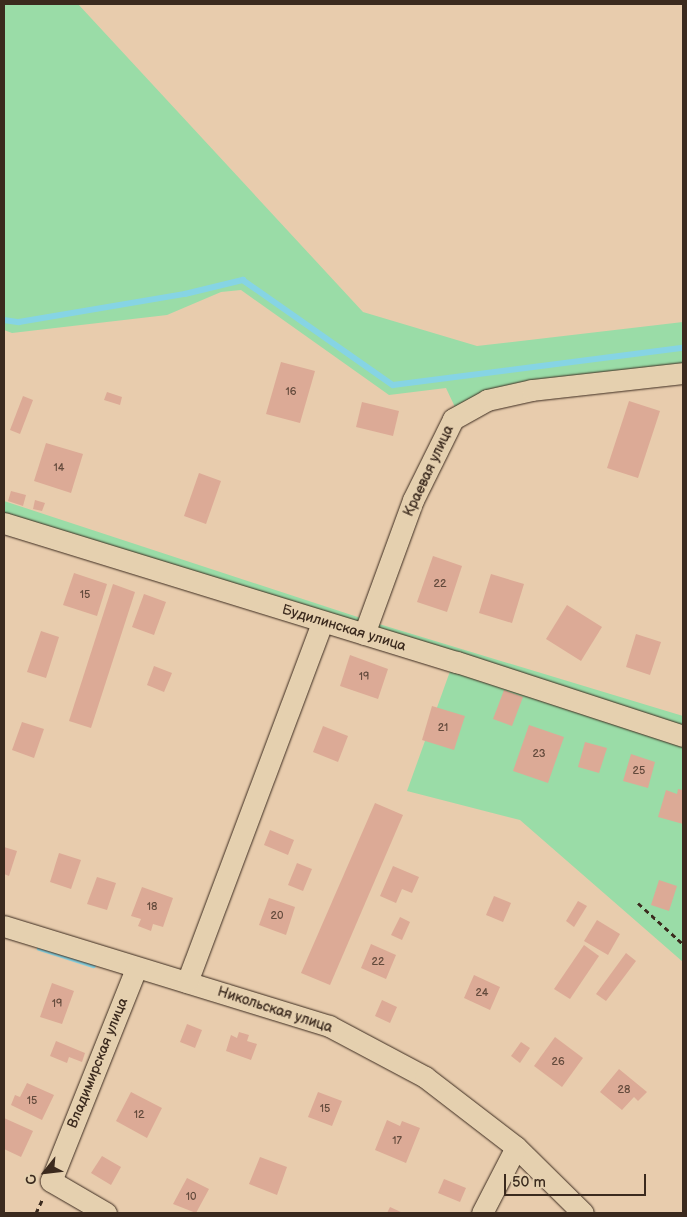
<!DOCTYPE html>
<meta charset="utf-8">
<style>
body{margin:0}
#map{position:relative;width:687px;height:1217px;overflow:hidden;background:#e8ccad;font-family:"Balsamiq Sans",sans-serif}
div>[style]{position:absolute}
.green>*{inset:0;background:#9adca7}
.stream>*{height:5.5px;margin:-2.75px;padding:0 2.75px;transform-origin:2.75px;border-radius:2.75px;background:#86d4e4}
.building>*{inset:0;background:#dcaa96}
.path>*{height:3px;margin-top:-1.5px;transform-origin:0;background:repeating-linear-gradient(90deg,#3b2a1e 0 5px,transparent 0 9px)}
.roads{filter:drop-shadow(0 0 1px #3b2a1e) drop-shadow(0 0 1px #3b2a1e)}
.minor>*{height:21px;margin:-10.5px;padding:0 10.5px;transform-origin:10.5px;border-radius:10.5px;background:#e5d0af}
span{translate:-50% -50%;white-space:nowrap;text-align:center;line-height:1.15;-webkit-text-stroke:5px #e5d0af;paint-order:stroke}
.number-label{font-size:11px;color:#634a3c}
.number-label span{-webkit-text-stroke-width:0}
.street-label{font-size:14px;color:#3b2a1e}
.frame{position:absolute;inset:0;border:5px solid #3b2a1e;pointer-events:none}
.north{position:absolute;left:20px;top:1147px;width:50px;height:50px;-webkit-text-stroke:4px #e5d0af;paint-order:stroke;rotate:241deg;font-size:14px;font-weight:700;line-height:20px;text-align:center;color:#3b2a1e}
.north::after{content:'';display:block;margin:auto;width:18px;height:22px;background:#3b2a1e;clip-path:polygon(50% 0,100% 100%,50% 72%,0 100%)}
.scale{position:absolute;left:504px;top:1174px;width:142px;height:22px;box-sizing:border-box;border:2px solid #3b2a1e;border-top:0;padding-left:6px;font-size:15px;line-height:18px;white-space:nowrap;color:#3b2a1e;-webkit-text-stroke:4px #e5d0af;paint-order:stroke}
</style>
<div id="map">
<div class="green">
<div style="clip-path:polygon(4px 4px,78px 4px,363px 312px,477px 346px,683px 322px,683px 381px,541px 397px,487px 410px,463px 424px,446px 388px,389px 395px,241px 290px,221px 292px,167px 315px,12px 333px,4px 330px)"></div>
<div style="clip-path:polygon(4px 501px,379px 624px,683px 716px,683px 962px,520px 820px,407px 791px,453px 663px,4px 531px)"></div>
</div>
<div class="stream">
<div style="left:4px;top:320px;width:15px;rotate:8deg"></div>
<div style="left:19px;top:322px;width:168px;rotate:-9.6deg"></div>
<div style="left:185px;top:294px;width:60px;rotate:-13.6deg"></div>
<div style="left:243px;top:280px;width:183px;rotate:35deg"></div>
<div style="left:393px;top:385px;width:292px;rotate:-7.3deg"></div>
<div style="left:40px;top:948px;width:56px;rotate:17.8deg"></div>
</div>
<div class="building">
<div style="clip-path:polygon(281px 362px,315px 371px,300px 423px,266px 414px)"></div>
<div style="clip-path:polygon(107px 392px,122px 397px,120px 405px,104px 400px)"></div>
<div style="clip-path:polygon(23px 396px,33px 400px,20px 434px,10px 430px)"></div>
<div style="clip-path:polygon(629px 401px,660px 411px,638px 478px,607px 468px)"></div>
<div style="clip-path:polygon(362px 402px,399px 411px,393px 436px,356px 427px)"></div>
<div style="clip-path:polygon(46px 443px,83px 454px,71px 493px,34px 481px)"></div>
<div style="clip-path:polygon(199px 473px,221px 481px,206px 524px,184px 516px)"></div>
<div style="clip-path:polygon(11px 491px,26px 495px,23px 506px,8px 501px)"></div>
<div style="clip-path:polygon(35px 500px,45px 503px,42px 511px,33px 509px)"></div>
<div style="clip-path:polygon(433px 556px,462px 566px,447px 612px,417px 602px)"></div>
<div style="clip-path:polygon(74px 573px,107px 584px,97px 616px,63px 605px)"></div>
<div style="clip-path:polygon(491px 574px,524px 584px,512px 623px,479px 613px)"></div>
<div style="clip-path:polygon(113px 584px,135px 592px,91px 728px,69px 721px)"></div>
<div style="clip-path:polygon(144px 594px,166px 602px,154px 635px,132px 627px)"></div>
<div style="clip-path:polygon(567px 605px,602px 627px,581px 661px,546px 639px)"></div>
<div style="clip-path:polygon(41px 631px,59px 637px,46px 678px,27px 672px)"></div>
<div style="clip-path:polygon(636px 634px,661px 642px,650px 675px,626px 667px)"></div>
<div style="clip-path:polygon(350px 655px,388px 669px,378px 699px,340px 686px)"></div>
<div style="clip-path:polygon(154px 666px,172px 673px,164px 692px,147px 685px)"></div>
<div style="clip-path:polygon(504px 690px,523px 697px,512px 726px,493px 719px)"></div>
<div style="clip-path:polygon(432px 706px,465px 716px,454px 750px,422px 740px)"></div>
<div style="clip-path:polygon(22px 722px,44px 729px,34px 758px,12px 750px)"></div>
<div style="clip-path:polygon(529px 725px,564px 737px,548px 783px,513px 771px)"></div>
<div style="clip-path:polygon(323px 726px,348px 736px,338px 762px,313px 752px)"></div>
<div style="clip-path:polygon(585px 742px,607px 748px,599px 773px,578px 767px)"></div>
<div style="clip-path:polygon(631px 754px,655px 762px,648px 788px,623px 781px)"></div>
<div style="clip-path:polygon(678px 789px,683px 790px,683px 824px,658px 817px,666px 790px,677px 794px)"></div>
<div style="clip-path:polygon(375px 803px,403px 815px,330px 985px,301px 973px)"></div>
<div style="clip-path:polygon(270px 830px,294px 840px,288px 855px,264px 845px)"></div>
<div style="clip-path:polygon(4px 847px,17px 851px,9px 876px,4px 874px)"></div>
<div style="clip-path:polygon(59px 853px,81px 860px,71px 889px,50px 882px)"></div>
<div style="clip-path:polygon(297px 863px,312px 869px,303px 891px,288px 885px)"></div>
<div style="clip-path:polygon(393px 866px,419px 877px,412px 893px,402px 889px,396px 903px,380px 896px)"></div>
<div style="clip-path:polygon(97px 877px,116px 883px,107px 910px,87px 904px)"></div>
<div style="clip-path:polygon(659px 880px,677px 886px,669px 911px,651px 905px)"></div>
<div style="clip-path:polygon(142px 887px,173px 898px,163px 927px,153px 924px,151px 931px,138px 926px,141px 919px,131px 916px)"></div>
<div style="clip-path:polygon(494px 896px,511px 903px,503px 922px,486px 915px)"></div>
<div style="clip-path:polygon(269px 898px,295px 907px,286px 935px,259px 925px)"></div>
<div style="clip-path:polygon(578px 901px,587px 906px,574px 927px,566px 921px)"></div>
<div style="clip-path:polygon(400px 917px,410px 922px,402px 940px,391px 935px)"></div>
<div style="clip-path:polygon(597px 920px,620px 934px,608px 955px,584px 941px)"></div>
<div style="clip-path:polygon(371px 944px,396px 955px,386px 979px,361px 968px)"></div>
<div style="clip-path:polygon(584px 945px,599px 956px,570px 999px,554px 989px)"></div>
<div style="clip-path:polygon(626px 953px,636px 961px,606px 1001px,596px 994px)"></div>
<div style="clip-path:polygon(474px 975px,500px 987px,490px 1010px,464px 998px)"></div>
<div style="clip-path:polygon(52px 983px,74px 991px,62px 1024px,40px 1017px)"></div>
<div style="clip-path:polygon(382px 1000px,397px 1007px,390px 1023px,375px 1016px)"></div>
<div style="clip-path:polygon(187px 1024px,202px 1030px,195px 1048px,180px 1042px)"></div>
<div style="clip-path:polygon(239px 1032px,249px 1035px,247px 1041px,257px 1044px,251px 1060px,226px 1051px,231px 1035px,237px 1038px)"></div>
<div style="clip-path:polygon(555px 1037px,583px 1058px,562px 1087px,534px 1066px)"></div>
<div style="clip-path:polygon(56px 1041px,85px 1053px,82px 1062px,69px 1057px,67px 1063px,50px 1056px)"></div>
<div style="clip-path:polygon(521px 1042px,530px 1048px,520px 1063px,511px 1056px)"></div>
<div style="clip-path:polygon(619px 1069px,647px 1092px,638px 1101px,634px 1097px,622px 1110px,600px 1092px)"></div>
<div style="clip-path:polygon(27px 1083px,54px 1095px,42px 1120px,11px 1105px,15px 1095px,20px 1097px)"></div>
<div style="clip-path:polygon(131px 1092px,162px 1108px,147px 1138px,116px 1121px)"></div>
<div style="clip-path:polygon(318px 1092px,342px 1101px,332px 1126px,308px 1117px)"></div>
<div style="clip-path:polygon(4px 1118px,33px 1131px,21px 1157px,4px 1149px)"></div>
<div style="clip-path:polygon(387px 1120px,400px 1126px,402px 1121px,420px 1128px,406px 1163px,375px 1150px)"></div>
<div style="clip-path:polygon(102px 1156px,121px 1167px,111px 1185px,91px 1173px)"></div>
<div style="clip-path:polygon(260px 1157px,287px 1167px,277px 1195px,249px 1184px)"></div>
<div style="clip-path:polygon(187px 1178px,209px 1189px,196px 1213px,173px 1204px)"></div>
<div style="clip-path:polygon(444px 1179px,466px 1188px,460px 1202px,438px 1193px)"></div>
<div style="clip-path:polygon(390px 1207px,403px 1213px,387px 1213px)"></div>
</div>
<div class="path">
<div style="left:638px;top:903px;width:61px;rotate:42.3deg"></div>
<div style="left:36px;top:1213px;width:17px;rotate:-65deg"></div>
</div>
<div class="roads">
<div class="minor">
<div style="left:4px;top:523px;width:474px;rotate:17.1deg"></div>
<div style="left:457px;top:662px;width:238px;rotate:18.1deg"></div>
<div style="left:364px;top:634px;width:143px;rotate:-69.9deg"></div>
<div style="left:413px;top:500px;width:90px;rotate:-63.7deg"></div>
<div style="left:453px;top:419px;width:39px;rotate:-29deg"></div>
<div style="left:487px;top:400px;width:46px;rotate:-12.5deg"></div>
<div style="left:532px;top:390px;width:152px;rotate:-6.4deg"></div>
<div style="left:4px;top:926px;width:340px;rotate:17.1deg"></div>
<div style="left:329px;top:1026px;width:109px;rotate:28deg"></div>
<div style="left:425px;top:1077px;width:115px;rotate:37.6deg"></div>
<div style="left:516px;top:1147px;width:94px;rotate:44.6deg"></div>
<div style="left:187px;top:982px;width:384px;rotate:-69.4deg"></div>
<div style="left:106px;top:1213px;width:64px;rotate:-149.8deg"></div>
<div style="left:51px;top:1181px;width:228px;rotate:-68.2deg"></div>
<div style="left:482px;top:1213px;width:74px;rotate:-62.7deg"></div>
</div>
</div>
<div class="number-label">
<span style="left:291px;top:392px">16</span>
<span style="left:59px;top:468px">14</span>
<span style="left:440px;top:584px">22</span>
<span style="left:85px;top:595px">15</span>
<span style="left:364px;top:677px">19</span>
<span style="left:443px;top:728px">21</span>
<span style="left:539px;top:754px">23</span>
<span style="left:639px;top:771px">25</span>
<span style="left:152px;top:907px">18</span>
<span style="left:277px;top:916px">20</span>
<span style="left:378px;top:962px">22</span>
<span style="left:482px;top:993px">24</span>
<span style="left:57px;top:1004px">19</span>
<span style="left:558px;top:1062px">26</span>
<span style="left:624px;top:1090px">28</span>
<span style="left:32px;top:1101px">15</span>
<span style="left:325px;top:1109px">15</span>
<span style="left:139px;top:1115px">12</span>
<span style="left:397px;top:1141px">17</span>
<span style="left:191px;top:1197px">10</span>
</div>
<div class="street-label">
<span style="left:429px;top:471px;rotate:-65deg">Краевая улица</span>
<span style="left:344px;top:628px;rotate:17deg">Будилинская улица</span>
<span style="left:275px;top:1010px;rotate:18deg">Никольская улица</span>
<span style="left:98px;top:1063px;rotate:-68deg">Владимирская улица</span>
</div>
<div class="frame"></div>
<div class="north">С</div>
<div class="scale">50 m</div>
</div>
